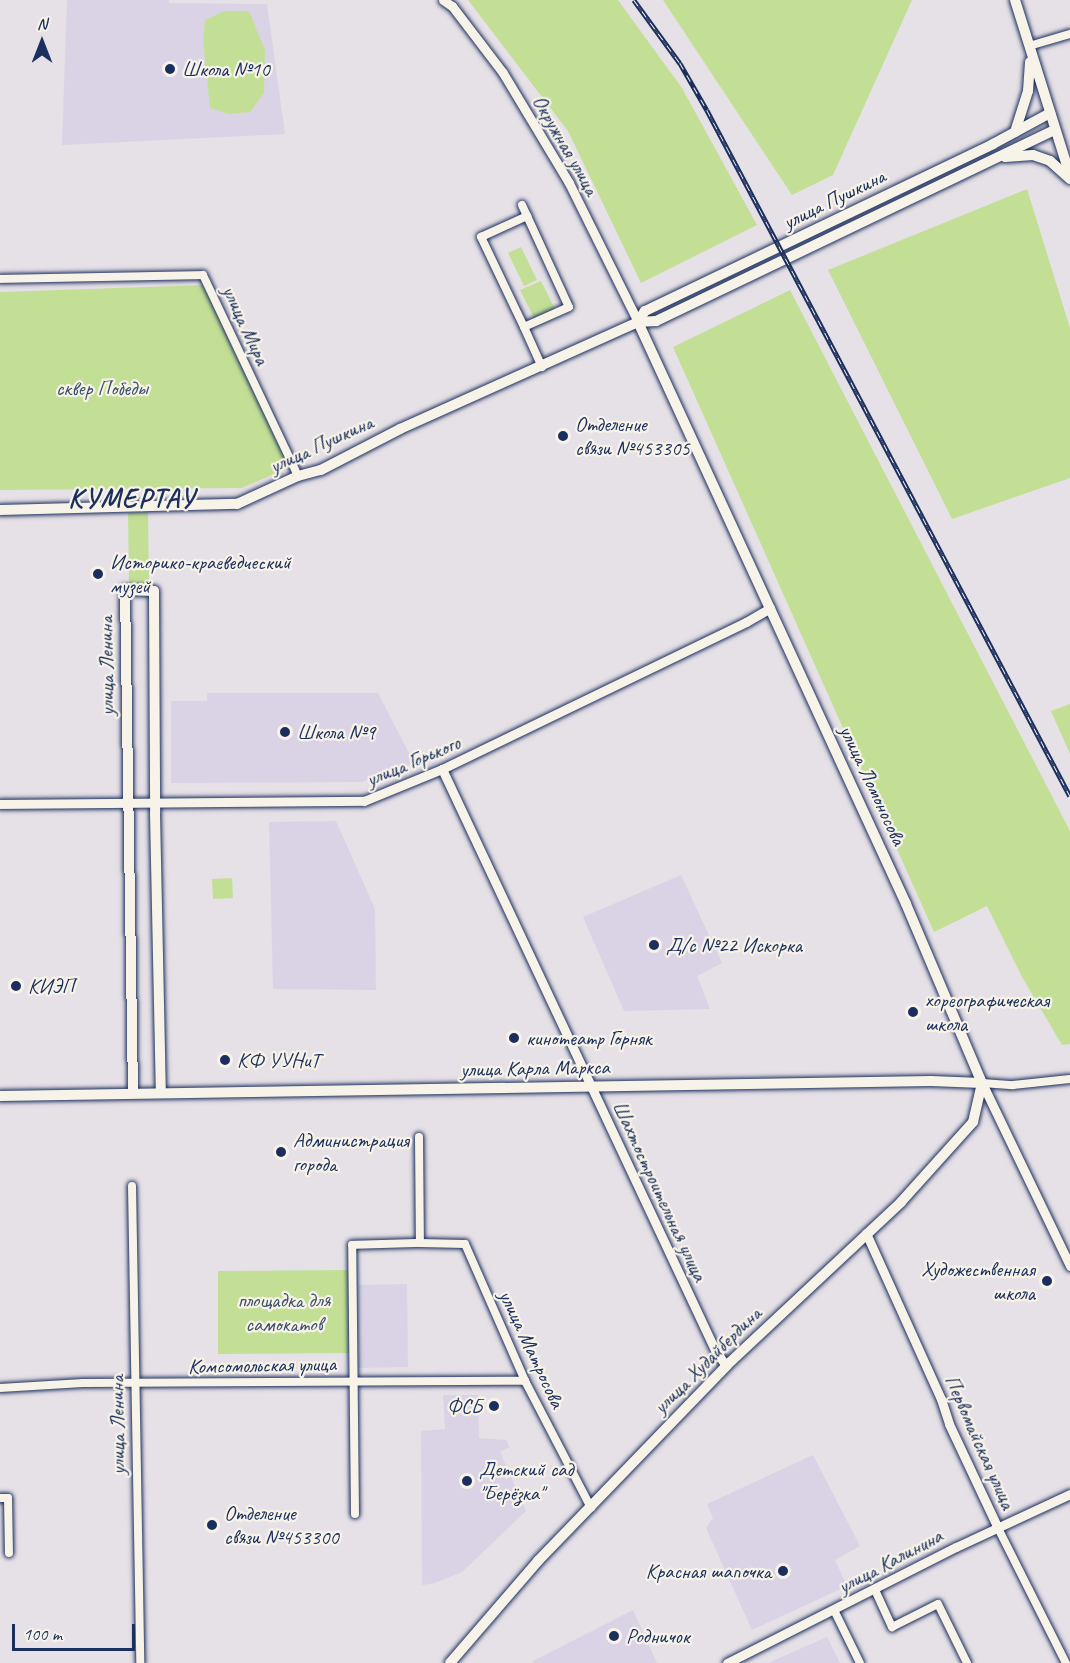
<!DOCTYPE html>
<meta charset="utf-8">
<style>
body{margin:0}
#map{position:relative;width:1070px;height:1663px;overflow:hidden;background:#e6e0e7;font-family:Caveat,sans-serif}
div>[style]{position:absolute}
.built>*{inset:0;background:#dad3e6}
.green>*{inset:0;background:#c3df96}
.roads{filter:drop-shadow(0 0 2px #1b2f5e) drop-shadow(0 0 2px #1b2f5e)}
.minor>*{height:8px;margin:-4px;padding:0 4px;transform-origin:4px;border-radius:4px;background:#f7f3e8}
.tertiary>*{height:9px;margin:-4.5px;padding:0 4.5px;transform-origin:4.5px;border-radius:4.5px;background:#f7f3e8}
.secondary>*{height:10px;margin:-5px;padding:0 5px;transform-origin:5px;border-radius:5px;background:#f7f3e8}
.rail>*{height:4.5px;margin-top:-2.25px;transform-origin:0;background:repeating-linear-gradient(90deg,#f7f3e8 0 7px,#1b2f5e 0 14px);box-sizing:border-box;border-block:2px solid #1b2f5e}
.dots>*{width:16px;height:16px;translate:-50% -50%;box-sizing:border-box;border:3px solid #f7f3e8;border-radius:50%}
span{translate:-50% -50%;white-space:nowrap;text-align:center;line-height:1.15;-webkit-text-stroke:4.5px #f7f3e8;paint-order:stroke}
.poi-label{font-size:21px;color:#1b2f5e}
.left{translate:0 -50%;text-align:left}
.right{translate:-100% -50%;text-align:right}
.street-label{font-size:21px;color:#1b2f5e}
.park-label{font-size:21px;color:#3d5269}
.district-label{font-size:27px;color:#1b2f5e;font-weight:700;letter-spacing:1.5px}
.north{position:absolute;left:12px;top:12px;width:60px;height:60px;-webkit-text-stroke:4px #f7f3e8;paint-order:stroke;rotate:0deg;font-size:16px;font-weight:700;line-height:24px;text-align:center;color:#1b2f5e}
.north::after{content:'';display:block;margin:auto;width:21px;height:27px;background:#1b2f5e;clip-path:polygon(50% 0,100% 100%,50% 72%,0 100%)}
.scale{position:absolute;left:12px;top:1624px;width:123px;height:27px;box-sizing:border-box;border:3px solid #1b2f5e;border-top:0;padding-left:8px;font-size:18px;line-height:21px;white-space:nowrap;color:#1b2f5e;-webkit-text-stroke:4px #f7f3e8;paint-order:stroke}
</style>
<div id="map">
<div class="built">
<div style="clip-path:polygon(67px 0,169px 0,169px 3px,267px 4px,285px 134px,62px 145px)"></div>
<div style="clip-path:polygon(207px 693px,378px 693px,414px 763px,362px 782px,171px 783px,171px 701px,207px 701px)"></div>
<div style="clip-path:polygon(336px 821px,375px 909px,376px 990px,273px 989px,269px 822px)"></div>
<div style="clip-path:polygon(681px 875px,722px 963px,697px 976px,710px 1009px,624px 1011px,583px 917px)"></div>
<div style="clip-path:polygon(407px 1284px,408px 1367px,359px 1368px,358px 1285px)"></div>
<div style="clip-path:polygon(443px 1395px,478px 1395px,479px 1438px,506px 1440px,510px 1447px,500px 1452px,526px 1511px,462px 1572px,435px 1583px,422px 1585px,421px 1431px,445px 1429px)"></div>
<div style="clip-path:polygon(813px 1455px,860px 1546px,835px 1560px,847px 1586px,752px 1630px,706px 1528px,713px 1518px,707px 1504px)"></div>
<div style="clip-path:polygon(633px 1610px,657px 1663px,533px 1663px,533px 1661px)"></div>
<div style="clip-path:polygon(827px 1637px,840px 1663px,768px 1663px)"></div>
</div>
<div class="green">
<div style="clip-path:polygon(468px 0,618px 0,682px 88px,757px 225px,641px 283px,568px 131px)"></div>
<div style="clip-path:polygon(663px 0,912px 0,833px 175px,792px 195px)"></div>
<div style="clip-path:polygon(224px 11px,249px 11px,265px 50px,264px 93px,250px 112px,229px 114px,210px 108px,203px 40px,205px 20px)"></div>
<div style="clip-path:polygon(1027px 189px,1070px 328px,1070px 478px,952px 519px,828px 270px)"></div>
<div style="clip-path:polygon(521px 247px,537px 280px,524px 286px,508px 253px)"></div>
<div style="clip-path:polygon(541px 281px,555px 309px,534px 318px,520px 290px)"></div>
<div style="clip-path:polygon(206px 285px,292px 466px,242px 488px,0 490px,0 292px)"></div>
<div style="clip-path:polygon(790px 290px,1070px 831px,1070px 1044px,1062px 1045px,1022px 977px,987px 906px,934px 932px,673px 347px)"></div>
<div style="clip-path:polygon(148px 512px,149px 584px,129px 585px,128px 513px)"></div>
<div style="clip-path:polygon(1070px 704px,1070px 754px,1051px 711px)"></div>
<div style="clip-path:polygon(232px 878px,233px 898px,213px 899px,212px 879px)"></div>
<div style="clip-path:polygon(349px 1270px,350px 1353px,218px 1354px,218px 1271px)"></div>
</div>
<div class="roads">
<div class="minor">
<div style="left:1029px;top:46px;width:43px;rotate:-16.3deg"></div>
<div style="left:522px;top:205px;width:112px;rotate:65.3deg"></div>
<div style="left:569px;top:307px;width:49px;rotate:156deg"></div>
<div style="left:524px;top:327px;width:44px;rotate:65.8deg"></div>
<div style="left:0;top:279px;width:203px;rotate:-1.1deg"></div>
<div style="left:203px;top:275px;width:222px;rotate:64.7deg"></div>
<div style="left:524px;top:327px;width:100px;rotate:-115.5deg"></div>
<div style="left:481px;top:237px;width:51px;rotate:-24.5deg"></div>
<div style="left:982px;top:1083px;width:31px;rotate:4deg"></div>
<div style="left:1013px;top:1085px;width:57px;rotate:-6deg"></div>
<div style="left:419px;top:1137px;width:106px;rotate:89.5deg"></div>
<div style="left:420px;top:1243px;width:45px;rotate:1.3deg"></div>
<div style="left:465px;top:1244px;width:150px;rotate:66.3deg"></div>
<div style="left:525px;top:1381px;width:143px;rotate:62.5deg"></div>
<div style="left:132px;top:1186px;width:477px;rotate:89deg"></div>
<div style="left:0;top:1388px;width:83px;rotate:-3.4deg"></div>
<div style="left:83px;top:1383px;width:442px;rotate:-0.3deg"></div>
<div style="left:0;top:1498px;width:8px"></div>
<div style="left:8px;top:1498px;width:55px;rotate:89deg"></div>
<div style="left:355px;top:1514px;width:269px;rotate:-90.6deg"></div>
<div style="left:352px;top:1245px;width:68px;rotate:-1.7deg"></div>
<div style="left:998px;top:1528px;width:151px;rotate:63.3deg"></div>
<div style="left:875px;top:1590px;width:41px;rotate:65.3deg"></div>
<div style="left:892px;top:1627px;width:51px;rotate:-26.6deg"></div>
<div style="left:938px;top:1604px;width:66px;rotate:63.8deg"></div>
<div style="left:834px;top:1610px;width:59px;rotate:63.9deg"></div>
</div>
<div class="tertiary">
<div style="left:443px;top:0;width:11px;rotate:34deg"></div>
<div style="left:452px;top:6px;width:84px;rotate:52.7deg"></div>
<div style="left:503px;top:73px;width:128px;rotate:59deg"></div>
<div style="left:569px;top:183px;width:155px;rotate:63.6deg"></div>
<div style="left:442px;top:769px;width:642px;rotate:64.83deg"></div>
<div style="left:715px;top:1350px;width:19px;rotate:55deg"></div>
<div style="left:0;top:804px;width:364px;rotate:-0.5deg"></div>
<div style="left:364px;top:801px;width:84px;rotate:-22.3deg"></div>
<div style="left:442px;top:769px;width:338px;rotate:-25.8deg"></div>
<div style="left:746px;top:622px;width:28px;rotate:-30deg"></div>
<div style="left:982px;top:1083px;width:203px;rotate:64.3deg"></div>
<div style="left:866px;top:1233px;width:182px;rotate:65.7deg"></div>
<div style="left:941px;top:1399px;width:26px;rotate:72deg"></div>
<div style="left:949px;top:1424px;width:115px;rotate:64.8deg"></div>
<div style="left:727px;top:1663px;width:257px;rotate:-26.9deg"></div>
<div style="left:956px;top:1547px;width:126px;rotate:-24.9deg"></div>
</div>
<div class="secondary">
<div style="left:1015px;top:0;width:184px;rotate:72.6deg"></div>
<div style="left:1015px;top:132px;width:43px;rotate:-72.4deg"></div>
<div style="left:1028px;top:91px;width:29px;rotate:-86deg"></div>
<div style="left:1005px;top:157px;width:28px;rotate:-4deg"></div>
<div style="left:1033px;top:155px;width:18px;rotate:19deg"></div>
<div style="left:1050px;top:161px;width:27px;rotate:42deg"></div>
<div style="left:638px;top:322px;width:641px;rotate:65.27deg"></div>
<div style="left:906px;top:904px;width:194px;rotate:67deg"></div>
<div style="left:638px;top:322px;width:13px;rotate:-58deg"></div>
<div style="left:645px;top:311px;width:386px;rotate:-25.6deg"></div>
<div style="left:993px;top:144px;width:65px;rotate:-28.5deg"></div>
<div style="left:0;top:510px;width:237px;rotate:-1.5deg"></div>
<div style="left:237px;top:504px;width:67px;rotate:-24.7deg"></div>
<div style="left:298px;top:476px;width:24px;rotate:-15deg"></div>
<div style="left:321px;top:470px;width:89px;rotate:-27.4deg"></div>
<div style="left:400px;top:429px;width:261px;rotate:-24.2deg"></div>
<div style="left:638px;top:322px;width:18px;rotate:-3deg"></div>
<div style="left:656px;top:321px;width:442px;rotate:-25.6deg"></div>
<div style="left:133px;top:1093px;width:503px;rotate:-90.91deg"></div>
<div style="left:125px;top:590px;width:29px;rotate:2deg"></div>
<div style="left:154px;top:591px;width:222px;rotate:89.7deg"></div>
<div style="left:155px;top:813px;width:280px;rotate:88.8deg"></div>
<div style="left:0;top:1096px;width:931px;rotate:-0.92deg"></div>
<div style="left:931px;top:1081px;width:51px;rotate:2.2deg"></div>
<div style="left:450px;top:1663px;width:135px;rotate:-49.2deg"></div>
<div style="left:538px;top:1561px;width:271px;rotate:-46deg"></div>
<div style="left:726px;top:1366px;width:240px;rotate:-43.1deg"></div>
<div style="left:901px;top:1202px;width:108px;rotate:-48deg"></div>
<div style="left:973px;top:1122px;width:40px;rotate:-77deg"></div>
</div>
</div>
<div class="rail">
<div style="left:634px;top:0;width:78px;rotate:53.9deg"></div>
<div style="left:680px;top:63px;width:54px;rotate:60.1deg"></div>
<div style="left:707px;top:110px;width:776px;rotate:62.11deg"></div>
</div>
<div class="dots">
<div style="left:170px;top:69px;background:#1b2f5e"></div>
<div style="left:563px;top:436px;background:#1b2f5e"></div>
<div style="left:98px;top:574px;background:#1b2f5e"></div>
<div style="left:285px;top:732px;background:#1b2f5e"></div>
<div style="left:654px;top:945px;background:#1b2f5e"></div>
<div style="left:16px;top:986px;background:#1b2f5e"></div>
<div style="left:913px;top:1012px;background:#1b2f5e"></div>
<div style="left:514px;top:1038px;background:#1b2f5e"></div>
<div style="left:225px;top:1060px;background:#1b2f5e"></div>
<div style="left:281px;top:1152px;background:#1b2f5e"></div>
<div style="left:1047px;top:1281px;background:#1b2f5e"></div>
<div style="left:494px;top:1406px;background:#1b2f5e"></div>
<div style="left:467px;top:1481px;background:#1b2f5e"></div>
<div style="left:212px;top:1525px;background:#1b2f5e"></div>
<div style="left:783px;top:1571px;background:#1b2f5e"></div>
<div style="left:614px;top:1636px;background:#1b2f5e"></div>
</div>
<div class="poi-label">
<span class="left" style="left:182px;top:69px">Школа №10</span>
<span class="left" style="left:575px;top:436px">Отделение<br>связи №453305</span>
<span class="left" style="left:110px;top:574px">Историко-краеведческий<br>музей</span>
<span class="left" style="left:297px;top:732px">Школа №9</span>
<span class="left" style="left:666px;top:945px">Д/с №22 Искорка</span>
<span class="left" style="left:28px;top:986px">КИЭП</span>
<span class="left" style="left:925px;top:1012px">хореографическая<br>школа</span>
<span class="left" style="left:526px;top:1038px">кинотеатр Горняк</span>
<span class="left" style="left:237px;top:1060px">КФ УУНиТ</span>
<span class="left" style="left:293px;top:1152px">Администрация<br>города</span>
<span class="right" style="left:1035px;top:1281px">Художественная<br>школа</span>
<span class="right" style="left:482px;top:1406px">ФСБ</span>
<span class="left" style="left:479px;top:1481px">Детский сад<br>"Берёзка"</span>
<span class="left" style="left:224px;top:1525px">Отделение<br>связи №453300</span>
<span class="right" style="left:771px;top:1571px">Красная шапочка</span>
<span class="left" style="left:626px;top:1636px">Родничок</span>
</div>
<div class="street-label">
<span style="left:566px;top:145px;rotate:60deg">Окружная улица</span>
<span style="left:834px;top:199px;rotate:-26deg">улица Пушкина</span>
<span style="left:246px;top:325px;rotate:65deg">улица Мира</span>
<span style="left:321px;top:444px;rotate:-25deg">улица Пушкина</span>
<span style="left:106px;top:666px;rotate:-91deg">улица Ленина</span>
<span style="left:413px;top:761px;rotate:-23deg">улица Горького</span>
<span style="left:873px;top:785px;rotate:65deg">улица Ломоносова</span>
<span style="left:535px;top:1068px;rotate:-1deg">улица Карла Маркса</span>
<span style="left:660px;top:1191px;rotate:65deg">Шахтостроительная улица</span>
<span style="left:532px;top:1349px;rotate:65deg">улица Матросова</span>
<span style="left:707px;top:1360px;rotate:-45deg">улица Худайбердина</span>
<span style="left:262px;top:1365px;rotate:-1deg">Комсомольская улица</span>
<span style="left:117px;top:1425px;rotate:-91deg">улица Ленина</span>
<span style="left:980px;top:1442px;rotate:66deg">Первомайская улица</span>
<span style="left:890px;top:1561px;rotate:-28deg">улица Калинина</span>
</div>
<div class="park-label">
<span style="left:102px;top:388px">сквер Победы</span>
<span style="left:284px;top:1312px">площадка для<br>самокатов</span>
</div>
<div class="district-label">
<span style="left:132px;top:499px">КУМЕРТАУ</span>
</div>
<div class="north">N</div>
<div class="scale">100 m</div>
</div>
